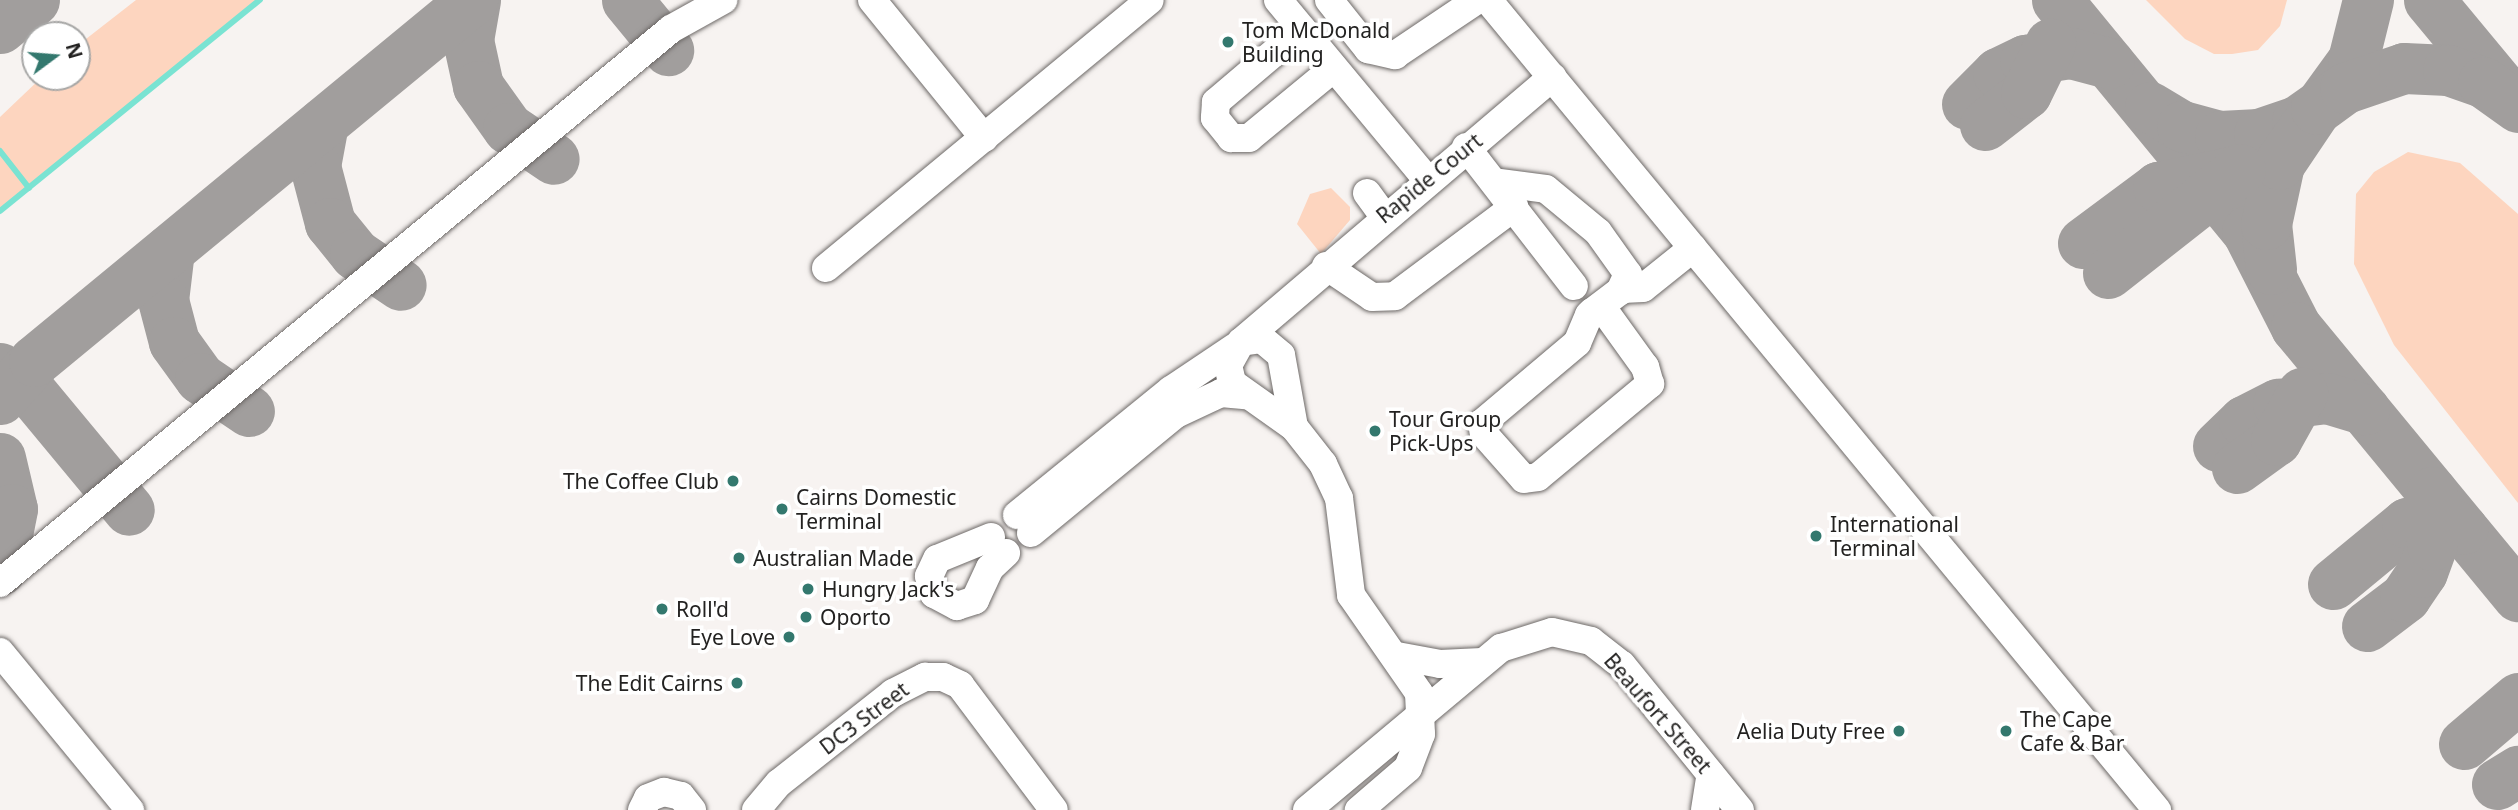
<!DOCTYPE html>
<style>
body{margin:0}
#map{position:relative;width:2518px;height:810px;overflow:hidden;background:#f7f3f1;font-family:"Noto Sans",sans-serif}
div>[style]{position:absolute}
.green>*{inset:0;background:#fdd5bf}
.stream>*{height:6px;margin:-3px;padding:0 3px;transform-origin:3px;border-radius:3px;background:#7ae3d2}
.taxiway>*{height:51px;margin:-25.5px;padding:0 25.5px;transform-origin:25.5px;border-radius:25.5px;background:#a19e9d}
.roads{filter:drop-shadow(0 0 2px #6d6967) drop-shadow(0 0 2px #6d6967)}
.minor>*{height:28px;margin:-14px;padding:0 14px;transform-origin:14px;border-radius:14px;background:#fff}
.dots>*{width:19px;height:19px;translate:-50% -50%;box-sizing:border-box;border:4px solid #fff;border-radius:50%}
span{translate:-50% -50%;white-space:nowrap;text-align:center;line-height:1.15;-webkit-text-stroke:7px #fff;paint-order:stroke}
.poi-label{font-size:21px;color:#232221}
.left{translate:0 -50%;text-align:left}
.right{translate:-100% -50%;text-align:right}
.street-label{font-size:21px;color:#232221}
.north{position:absolute;left:21px;top:21px;width:70px;height:70px;box-sizing:border-box;background:#fff;border:2px solid #a7a7a6;border-radius:50%;rotate:74deg;font-size:19px;font-weight:700;line-height:28px;text-align:center;color:#232221}
.north::after{content:'';display:block;margin:auto;width:24px;height:32px;background:#33786e;clip-path:polygon(50% 0,100% 100%,50% 72%,0 100%)}
</style>
<div id="map">
<div class="green">
<div style="clip-path:polygon(136px 0,260px 0,0 211px,0 117px,42px 77px,77px 77px,77px 46px)"></div>
<div style="clip-path:polygon(2146px 0,2287px 0,2280px 26px,2258px 50px,2232px 54px,2214px 54px,2185px 39px)"></div>
<div style="clip-path:polygon(2408px 152px,2460px 163px,2518px 214px,2518px 503px,2394px 345px,2354px 264px,2356px 194px,2374px 172px)"></div>
<div style="clip-path:polygon(1331px 188px,1350px 207px,1350px 220px,1321px 254px,1297px 224px,1310px 194px)"></div>
</div>
<div class="stream">
<div style="left:0;top:151px;width:47px;rotate:51.9deg"></div>
<div style="left:0;top:211px;width:335px;rotate:-39.1deg"></div>
</div>
<div class="taxiway">
<div style="left:475px;top:0;width:41px;rotate:99.9deg"></div>
<div style="left:468px;top:40px;width:47px;rotate:77.7deg"></div>
<div style="left:478px;top:86px;width:52px;rotate:54.5deg"></div>
<div style="left:508px;top:128px;width:55px;rotate:34deg"></div>
<div style="left:627px;top:0;width:65px;rotate:50.6deg"></div>
<div style="left:2057px;top:0;width:299px;rotate:50.6deg"></div>
<div style="left:2247px;top:231px;width:108px;rotate:63deg"></div>
<div style="left:2296px;top:327px;width:349px;rotate:50.5deg"></div>
<div style="left:2429px;top:0;width:116px;rotate:50.3deg"></div>
<div style="left:0;top:28px;width:44px;rotate:-39.5deg"></div>
<div style="left:1967px;top:104px;width:44px;rotate:-45deg"></div>
<div style="left:1998px;top:73px;width:30px;rotate:-26deg"></div>
<div style="left:2025px;top:60px;width:47px;rotate:-8.7deg"></div>
<div style="left:2071px;top:53px;width:39px;rotate:15deg"></div>
<div style="left:2150px;top:107px;width:37px;rotate:31deg"></div>
<div style="left:2182px;top:126px;width:39px;rotate:15deg"></div>
<div style="left:2220px;top:136px;width:39px;rotate:-3deg"></div>
<div style="left:2259px;top:134px;width:40px;rotate:-18.9deg"></div>
<div style="left:2297px;top:121px;width:29px;rotate:-35deg"></div>
<div style="left:2321px;top:104px;width:54px;rotate:-54deg"></div>
<div style="left:2353px;top:60px;width:62px;rotate:-76deg"></div>
<div style="left:323px;top:123px;width:44px;rotate:100.5deg"></div>
<div style="left:315px;top:166px;width:59px;rotate:75.3deg"></div>
<div style="left:330px;top:223px;width:40px;rotate:51deg"></div>
<div style="left:355px;top:254px;width:55px;rotate:34deg"></div>
<div style="left:1985px;top:125px;width:52px;rotate:-38deg"></div>
<div style="left:2026px;top:93px;width:55px;rotate:-63.9deg"></div>
<div style="left:2083px;top:243px;width:94px;rotate:-36.7deg"></div>
<div style="left:2158px;top:187px;width:76px;rotate:-11.5deg"></div>
<div style="left:169px;top:250px;width:50px;rotate:96.8deg"></div>
<div style="left:163px;top:300px;width:43px;rotate:75.3deg"></div>
<div style="left:174px;top:342px;width:44px;rotate:54.2deg"></div>
<div style="left:200px;top:378px;width:59px;rotate:34deg"></div>
<div style="left:2271px;top:269px;width:45px;rotate:-96.3deg"></div>
<div style="left:2266px;top:224px;width:61px;rotate:-77.8deg"></div>
<div style="left:2279px;top:164px;width:66px;rotate:-56.1deg"></div>
<div style="left:2316px;top:109px;width:36px;rotate:-36deg"></div>
<div style="left:2345px;top:88px;width:62px;rotate:-18.7deg"></div>
<div style="left:2404px;top:68px;width:44px;rotate:2.6deg"></div>
<div style="left:2448px;top:70px;width:37px;rotate:19deg"></div>
<div style="left:2483px;top:82px;width:43px;rotate:35.5deg"></div>
<div style="left:2108px;top:273px;width:168px;rotate:-38.2deg"></div>
<div style="left:0;top:368px;width:39px;rotate:38deg"></div>
<div style="left:31px;top:392px;width:153px;rotate:50.3deg"></div>
<div style="left:0;top:399px;width:51px;rotate:-48.2deg"></div>
<div style="left:34px;top:361px;width:568px;rotate:-39.5deg"></div>
<div style="left:2218px;top:446px;width:36px;rotate:-44deg"></div>
<div style="left:2244px;top:421px;width:38px;rotate:-27deg"></div>
<div style="left:2278px;top:404px;width:49px;rotate:-7deg"></div>
<div style="left:2327px;top:398px;width:39px;rotate:17deg"></div>
<div style="left:0;top:458px;width:52px;rotate:76.8deg"></div>
<div style="left:12px;top:509px;width:62px;rotate:101.1deg"></div>
<div style="left:2237px;top:468px;width:48px;rotate:-35.7deg"></div>
<div style="left:2276px;top:440px;width:54px;rotate:-61deg"></div>
<div style="left:2333px;top:584px;width:96px;rotate:-39.5deg"></div>
<div style="left:2407px;top:523px;width:26px;rotate:-16deg"></div>
<div style="left:2432px;top:516px;width:33px;rotate:23deg"></div>
<div style="left:2367px;top:626px;width:48px;rotate:-37.3deg"></div>
<div style="left:2405px;top:597px;width:30px;rotate:-56deg"></div>
<div style="left:2422px;top:572px;width:29px;rotate:-70deg"></div>
<div style="left:2432px;top:545px;width:53px;rotate:-90deg"></div>
<div style="left:2464px;top:744px;width:71px;rotate:-40.4deg"></div>
<div style="left:2497px;top:784px;width:25px;rotate:-32deg"></div>
</div>
<div class="roads">
<div class="minor">
<div style="left:872px;top:0;width:178px;rotate:50.9deg"></div>
<div style="left:1278px;top:0;width:231px;rotate:50.3deg"></div>
<div style="left:1329px;top:0;width:63px;rotate:51.5deg"></div>
<div style="left:1368px;top:49px;width:28px;rotate:13deg"></div>
<div style="left:1395px;top:55px;width:99px;rotate:-33.9deg"></div>
<div style="left:1488px;top:0;width:1051px;rotate:50.45deg"></div>
<div style="left:1302px;top:29px;width:113px;rotate:139.7deg"></div>
<div style="left:1216px;top:102px;width:16px;rotate:94deg"></div>
<div style="left:1215px;top:118px;width:26px;rotate:51deg"></div>
<div style="left:1231px;top:138px;width:18px"></div>
<div style="left:1249px;top:138px;width:110px;rotate:-39.5deg"></div>
<div style="left:1466px;top:147px;width:176px;rotate:52.2deg"></div>
<div style="left:1494px;top:182px;width:52px;rotate:7.7deg"></div>
<div style="left:1546px;top:189px;width:67px;rotate:39.6deg"></div>
<div style="left:1598px;top:232px;width:52px;rotate:54.5deg"></div>
<div style="left:1628px;top:274px;width:19px;rotate:115deg"></div>
<div style="left:1620px;top:291px;width:35px;rotate:143deg"></div>
<div style="left:1592px;top:312px;width:4px;rotate:135deg"></div>
<div style="left:1589px;top:315px;width:30px;rotate:113deg"></div>
<div style="left:1577px;top:343px;width:124px;rotate:139.9deg"></div>
<div style="left:1482px;top:423px;width:11px;rotate:80deg"></div>
<div style="left:1484px;top:434px;width:60px;rotate:48.4deg"></div>
<div style="left:1524px;top:479px;width:14px;rotate:-8deg"></div>
<div style="left:1538px;top:477px;width:146px;rotate:-39.7deg"></div>
<div style="left:1650px;top:384px;width:18px;rotate:-106deg"></div>
<div style="left:1645px;top:367px;width:75px;rotate:-125.8deg"></div>
<div style="left:1367px;top:193px;width:27px;rotate:54deg"></div>
<div style="left:1326px;top:266px;width:55px;rotate:34deg"></div>
<div style="left:1372px;top:297px;width:23px;rotate:-2deg"></div>
<div style="left:1395px;top:296px;width:149px;rotate:-36.8deg"></div>
<div style="left:826px;top:268px;width:420px;rotate:-39.6deg"></div>
<div style="left:1622px;top:289px;width:21px;rotate:-3deg"></div>
<div style="left:1643px;top:288px;width:64px;rotate:-38.7deg"></div>
<div style="left:1241px;top:342px;width:409px;rotate:-40.4deg"></div>
<div style="left:1294px;top:427px;width:73px;rotate:-100.2deg"></div>
<div style="left:1281px;top:355px;width:25px;rotate:-140deg"></div>
<div style="left:1262px;top:339px;width:21px;rotate:172deg"></div>
<div style="left:1241px;top:342px;width:26px;rotate:119deg"></div>
<div style="left:1228px;top:365px;width:18px;rotate:77deg"></div>
<div style="left:1232px;top:383px;width:76px;rotate:35.4deg"></div>
<div style="left:1294px;top:427px;width:47px;rotate:51.9deg"></div>
<div style="left:1323px;top:464px;width:38px;rotate:65deg"></div>
<div style="left:1339px;top:498px;width:98px;rotate:82.9deg"></div>
<div style="left:1351px;top:595px;width:119px;rotate:55.2deg"></div>
<div style="left:1419px;top:693px;width:41px;rotate:87.2deg"></div>
<div style="left:1421px;top:734px;width:36px;rotate:111deg"></div>
<div style="left:1408px;top:768px;width:65px;rotate:139.4deg"></div>
<div style="left:1017px;top:515px;width:198px;rotate:-39.1deg"></div>
<div style="left:1171px;top:390px;width:77px;rotate:-33.9deg"></div>
<div style="left:1031px;top:533px;width:188px;rotate:-39.4deg"></div>
<div style="left:1176px;top:414px;width:50px;rotate:-25deg"></div>
<div style="left:1221px;top:393px;width:25px;rotate:5deg"></div>
<div style="left:991px;top:537px;width:58px;rotate:157.8deg"></div>
<div style="left:937px;top:559px;width:19px;rotate:115deg"></div>
<div style="left:929px;top:576px;width:19px;rotate:74deg"></div>
<div style="left:934px;top:594px;width:26px;rotate:28deg"></div>
<div style="left:957px;top:606px;width:19px;rotate:-18deg"></div>
<div style="left:975px;top:600px;width:35px;rotate:-65deg"></div>
<div style="left:990px;top:568px;width:22px;rotate:-43deg"></div>
<div style="left:0;top:583px;width:870px;rotate:-39.54deg"></div>
<div style="left:671px;top:29px;width:60px;rotate:-29.1deg"></div>
<div style="left:0;top:652px;width:205px;rotate:50.6deg"></div>
<div style="left:1397px;top:656px;width:44px;rotate:10.5deg"></div>
<div style="left:1440px;top:664px;width:42px;rotate:-2.7deg"></div>
<div style="left:642px;top:810px;width:13px;rotate:-63deg"></div>
<div style="left:648px;top:798px;width:17px;rotate:-21deg"></div>
<div style="left:664px;top:792px;width:17px;rotate:13deg"></div>
<div style="left:681px;top:796px;width:18px;rotate:52deg"></div>
<div style="left:756px;top:810px;width:35px;rotate:-50deg"></div>
<div style="left:779px;top:783px;width:145px;rotate:-38.3deg"></div>
<div style="left:893px;top:693px;width:36px;rotate:-27deg"></div>
<div style="left:925px;top:677px;width:18px"></div>
<div style="left:943px;top:677px;width:19px;rotate:25deg"></div>
<div style="left:960px;top:685px;width:156px;rotate:53.1deg"></div>
<div style="left:1307px;top:810px;width:253px;rotate:-39.9deg"></div>
<div style="left:1501px;top:648px;width:53px;rotate:-17.4deg"></div>
<div style="left:1552px;top:632px;width:40px;rotate:13deg"></div>
<div style="left:1591px;top:641px;width:39px;rotate:38deg"></div>
<div style="left:1622px;top:665px;width:187px;rotate:50.9deg"></div>
<div style="left:1705px;top:810px;width:36px;rotate:-81deg"></div>
</div>
</div>
<div class="dots">
<div style="left:1228px;top:42px;background:#33786e"></div>
<div style="left:1375px;top:431px;background:#33786e"></div>
<div style="left:733px;top:481px;background:#33786e"></div>
<div style="left:782px;top:509px;background:#33786e"></div>
<div style="left:1816px;top:536px;background:#33786e"></div>
<div style="left:739px;top:558px;background:#33786e"></div>
<div style="left:808px;top:589px;background:#33786e"></div>
<div style="left:662px;top:609px;background:#33786e"></div>
<div style="left:806px;top:617px;background:#33786e"></div>
<div style="left:789px;top:637px;background:#33786e"></div>
<div style="left:737px;top:683px;background:#33786e"></div>
<div style="left:1899px;top:731px;background:#33786e"></div>
<div style="left:2006px;top:731px;background:#33786e"></div>
</div>
<div class="poi-label">
<span class="left" style="left:1242px;top:42px">Tom McDonald<br>Building</span>
<span class="left" style="left:1389px;top:431px">Tour Group<br>Pick-Ups</span>
<span class="right" style="left:719px;top:481px">The Coffee Club</span>
<span class="left" style="left:796px;top:509px">Cairns Domestic<br>Terminal</span>
<span class="left" style="left:1830px;top:536px">International<br>Terminal</span>
<span class="left" style="left:753px;top:558px">Australian Made</span>
<span class="left" style="left:822px;top:589px">Hungry Jack's</span>
<span class="left" style="left:676px;top:609px">Roll'd</span>
<span class="left" style="left:820px;top:617px">Oporto</span>
<span class="right" style="left:775px;top:637px">Eye Love</span>
<span class="right" style="left:723px;top:683px">The Edit Cairns</span>
<span class="left" style="left:2020px;top:731px">The Cape<br>Cafe &amp; Bar</span>
<span class="right" style="left:1885px;top:731px">Aelia Duty Free</span>
</div>
<div class="street-label">
<span style="left:1429px;top:178px;rotate:-39deg">Rapide Court</span>
<span style="left:1658px;top:713px;rotate:49deg">Beaufort Street</span>
<span style="left:864px;top:718px;rotate:-37deg">DC3 Street</span>
</div>
<div class="north">N</div>
</div>
